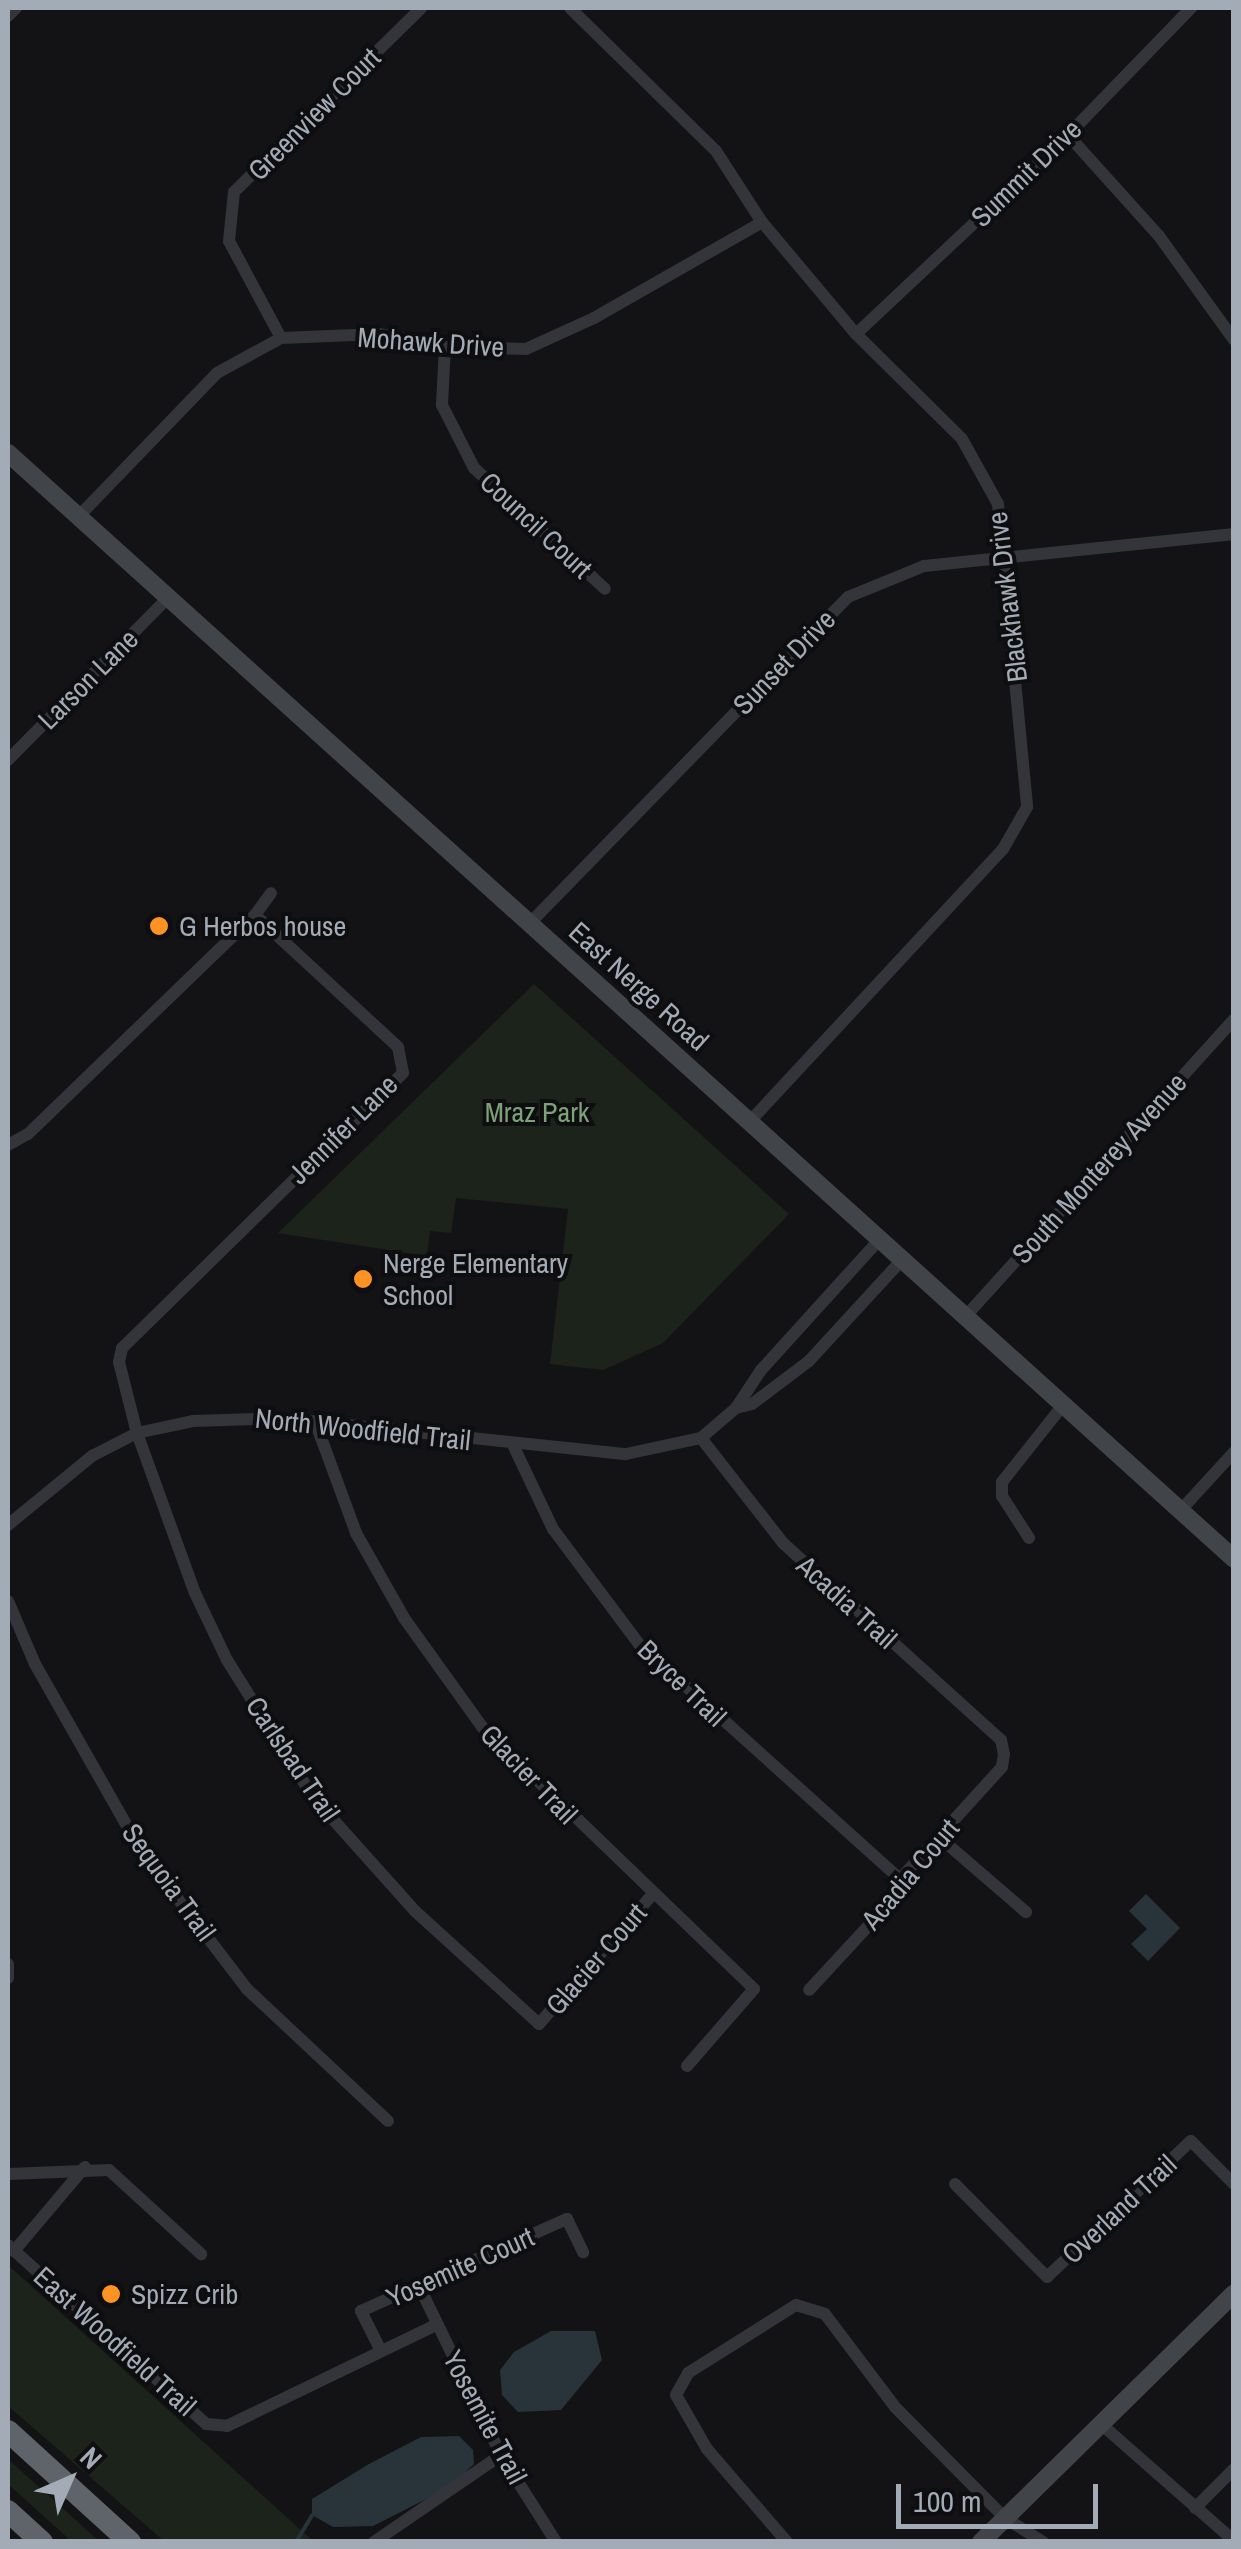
<!DOCTYPE html>
<style>
body{margin:0}
#map{position:relative;width:1241px;height:2549px;overflow:hidden;background:#131315;font-family:"Archivo Narrow",sans-serif}
div>[style]{position:absolute}
.green>*{inset:0;background:#1b231b}
.water>*{inset:0;background:#283439}
.stream>*{height:4px;margin:-2px;padding:0 2px;transform-origin:2px;border-radius:2px;background:#283439}
.street>*{height:12px;margin:-6px;padding:0 6px;transform-origin:6px;border-radius:6px;background:#33353a}
.secondary>*{height:18px;margin:-9px;padding:0 9px;transform-origin:9px;border-radius:9px;background:#41454a}
.highway>*{height:22px;margin:-11px;padding:0 11px;transform-origin:11px;border-radius:11px;background:#5f646b}
.dots>*{width:28px;height:28px;translate:-50% -50%;box-sizing:border-box;border:5px solid #0e0e10;border-radius:50%}
span{translate:-50% -50%;white-space:nowrap;text-align:center;line-height:1.15;-webkit-text-stroke:8px #0e0e10;paint-order:stroke}
.street-label{font-size:28px;color:#a3acb6}
.poi-label{font-size:28px;color:#a3acb6}
.left{translate:0 -50%;text-align:left}
.park-label{font-size:28px;color:#7da279}
.frame{position:absolute;inset:0;border:10px solid #a3acb6;pointer-events:none}
.north{position:absolute;left:20px;top:2429px;width:100px;height:100px;-webkit-text-stroke:8px #0e0e10;paint-order:stroke;rotate:45deg;font-size:28px;font-weight:700;line-height:40px;text-align:center;color:#a3acb6}
.north::after{content:'';display:block;margin:auto;width:35px;height:45px;background:#a3acb6;clip-path:polygon(50% 0,100% 100%,50% 72%,0 100%)}
.scale{position:absolute;left:896px;top:2484px;width:202px;height:45px;box-sizing:border-box;border:5px solid #a3acb6;border-top:0;padding-left:12px;font-size:30px;line-height:35px;white-space:nowrap;color:#a3acb6;-webkit-text-stroke:8px #0e0e10;paint-order:stroke}
</style>
<div id="map">
<div class="green">
<div style="clip-path:polygon(534px 984px,789px 1214px,663px 1343px,603px 1370px,550px 1364px,568px 1209px,456px 1198px,451px 1233px,430px 1231px,427px 1256px,278px 1233px)"></div>
<div style="clip-path:polygon(8px 2265px,313px 2541px,164px 2541px,8px 2406px)"></div>
<div style="clip-path:polygon(8px 2459px,99px 2541px,71px 2541px,8px 2484px)"></div>
</div>
<div class="water">
<div style="clip-path:polygon(1146px 1894px,1180px 1928px,1148px 1961px,1131px 1944px,1147px 1929px,1129px 1911px)"></div>
<div style="clip-path:polygon(551px 2331px,595px 2331px,602px 2360px,561px 2410px,518px 2412px,502px 2395px,500px 2370px,514px 2352px)"></div>
<div style="clip-path:polygon(459px 2436px,473px 2450px,474px 2464px,450px 2487px,373px 2526px,333px 2527px,312px 2515px,312px 2499px,369px 2464px,421px 2437px)"></div>
</div>
<div class="stream">
<div style="left:296px;top:2542px;width:31px;rotate:-59deg"></div>
</div>
<div class="street">
<div style="left:570px;top:8px;width:204px;rotate:44.4deg"></div>
<div style="left:716px;top:151px;width:85px;rotate:57.1deg"></div>
<div style="left:762px;top:222px;width:146px;rotate:50deg"></div>
<div style="left:856px;top:334px;width:149px;rotate:44.7deg"></div>
<div style="left:962px;top:439px;width:74px;rotate:61deg"></div>
<div style="left:998px;top:504px;width:304px;rotate:84.5deg"></div>
<div style="left:1027px;top:807px;width:48px;rotate:119.7deg"></div>
<div style="left:1003px;top:849px;width:373px;rotate:132.9deg"></div>
<div style="left:8px;top:16px;width:11px;rotate:-45deg"></div>
<div style="left:1068px;top:135px;width:136px;rotate:48deg"></div>
<div style="left:1159px;top:236px;width:128px;rotate:54.2deg"></div>
<div style="left:856px;top:334px;width:291px;rotate:-43.2deg"></div>
<div style="left:1068px;top:135px;width:177px;rotate:-45.9deg"></div>
<div style="left:281px;top:338px;width:110px;rotate:-118.2deg"></div>
<div style="left:229px;top:241px;width:49px;rotate:-84.2deg"></div>
<div style="left:234px;top:192px;width:262px;rotate:-44.5deg"></div>
<div style="left:445px;top:347px;width:58px;rotate:93deg"></div>
<div style="left:442px;top:405px;width:71px;rotate:63.1deg"></div>
<div style="left:474px;top:468px;width:178px;rotate:42.7deg"></div>
<div style="left:78px;top:517px;width:200px;rotate:-46deg"></div>
<div style="left:217px;top:373px;width:73px;rotate:-28.7deg"></div>
<div style="left:281px;top:338px;width:98px;rotate:-2.3deg"></div>
<div style="left:379px;top:334px;width:67px;rotate:11.1deg"></div>
<div style="left:445px;top:347px;width:81px;rotate:1.4deg"></div>
<div style="left:526px;top:349px;width:75px;rotate:-24.5deg"></div>
<div style="left:594px;top:318px;width:193px;rotate:-29.7deg"></div>
<div style="left:8px;top:760px;width:228px;rotate:-45.4deg"></div>
<div style="left:255px;top:915px;width:27px;rotate:-54deg"></div>
<div style="left:529px;top:924px;width:457px;rotate:-45.7deg"></div>
<div style="left:848px;top:597px;width:82px;rotate:-22.2deg"></div>
<div style="left:924px;top:566px;width:312px;rotate:-5.9deg"></div>
<div style="left:8px;top:1145px;width:23px;rotate:-29deg"></div>
<div style="left:28px;top:1134px;width:315px;rotate:-44deg"></div>
<div style="left:255px;top:915px;width:195px;rotate:42.7deg"></div>
<div style="left:398px;top:1047px;width:26px;rotate:79deg"></div>
<div style="left:403px;top:1073px;width:393px;rotate:135.6deg"></div>
<div style="left:122px;top:1348px;width:14px;rotate:102deg"></div>
<div style="left:119px;top:1362px;width:73px;rotate:75.8deg"></div>
<div style="left:137px;top:1433px;width:170px;rotate:70.1deg"></div>
<div style="left:195px;top:1593px;width:74px;rotate:64.5deg"></div>
<div style="left:227px;top:1660px;width:162px;rotate:57.9deg"></div>
<div style="left:313px;top:1797px;width:153px;rotate:48.2deg"></div>
<div style="left:415px;top:1911px;width:168px;rotate:42.3deg"></div>
<div style="left:539px;top:2024px;width:173px;rotate:-48.8deg"></div>
<div style="left:879px;top:1240px;width:176px;rotate:132.2deg"></div>
<div style="left:761px;top:1370px;width:45px;rotate:123.3deg"></div>
<div style="left:736px;top:1408px;width:16px;rotate:-14deg"></div>
<div style="left:752px;top:1404px;width:71px;rotate:-37deg"></div>
<div style="left:809px;top:1361px;width:137px;rotate:-47.4deg"></div>
<div style="left:965px;top:1317px;width:401px;rotate:-47.9deg"></div>
<div style="left:316px;top:1424px;width:116px;rotate:69.8deg"></div>
<div style="left:356px;top:1533px;width:98px;rotate:60.5deg"></div>
<div style="left:404px;top:1618px;width:135px;rotate:54.3deg"></div>
<div style="left:483px;top:1728px;width:376px;rotate:43.9deg"></div>
<div style="left:754px;top:1989px;width:102px;rotate:131deg"></div>
<div style="left:701px;top:1438px;width:133px;rotate:52deg"></div>
<div style="left:783px;top:1543px;width:294px;rotate:42.1deg"></div>
<div style="left:1001px;top:1740px;width:14px;rotate:78deg"></div>
<div style="left:1004px;top:1754px;width:13px;rotate:99deg"></div>
<div style="left:1002px;top:1767px;width:151px;rotate:132.3deg"></div>
<div style="left:900px;top:1879px;width:20px;rotate:108deg"></div>
<div style="left:894px;top:1898px;width:125px;rotate:132.7deg"></div>
<div style="left:514px;top:1447px;width:91px;rotate:64.6deg"></div>
<div style="left:553px;top:1529px;width:144px;rotate:53.2deg"></div>
<div style="left:639px;top:1644px;width:351px;rotate:42deg"></div>
<div style="left:1180px;top:1511px;width:80px;rotate:-47.5deg"></div>
<div style="left:8px;top:1525px;width:109px;rotate:-39.4deg"></div>
<div style="left:92px;top:1456px;width:51px;rotate:-27.1deg"></div>
<div style="left:137px;top:1433px;width:57px;rotate:-12.1deg"></div>
<div style="left:193px;top:1421px;width:89px;rotate:-1.9deg"></div>
<div style="left:282px;top:1418px;width:346px;rotate:6deg"></div>
<div style="left:626px;top:1454px;width:77px;rotate:-12deg"></div>
<div style="left:701px;top:1438px;width:46px;rotate:-40.6deg"></div>
<div style="left:1029px;top:1538px;width:50px;rotate:-122.7deg"></div>
<div style="left:1002px;top:1496px;width:14px;rotate:-90deg"></div>
<div style="left:1002px;top:1482px;width:98px;rotate:-51.6deg"></div>
<div style="left:8px;top:1601px;width:69px;rotate:66.8deg"></div>
<div style="left:35px;top:1664px;width:213px;rotate:60.4deg"></div>
<div style="left:140px;top:1849px;width:176px;rotate:52.6deg"></div>
<div style="left:247px;top:1989px;width:193px;rotate:43.1deg"></div>
<div style="left:939px;top:1837px;width:115px;rotate:40.8deg"></div>
<div style="left:8px;top:1964px;width:14px;rotate:90deg"></div>
<div style="left:8px;top:2174px;width:101px;rotate:-2.3deg"></div>
<div style="left:109px;top:2170px;width:125px;rotate:42.4deg"></div>
<div style="left:955px;top:2184px;width:131px;rotate:45.3deg"></div>
<div style="left:1047px;top:2277px;width:198px;rotate:-43.4deg"></div>
<div style="left:1191px;top:2141px;width:61px;rotate:45deg"></div>
<div style="left:8px;top:2245px;width:267px;rotate:42.1deg"></div>
<div style="left:206px;top:2424px;width:21px;rotate:5deg"></div>
<div style="left:227px;top:2426px;width:232px;rotate:-25.8deg"></div>
<div style="left:14px;top:2251px;width:110px;rotate:-49.8deg"></div>
<div style="left:420px;top:2288px;width:186px;rotate:64.1deg"></div>
<div style="left:501px;top:2455px;width:103px;rotate:57.7deg"></div>
<div style="left:381px;top:2351px;width:45px;rotate:-116.6deg"></div>
<div style="left:361px;top:2311px;width:226px;rotate:-24.1deg"></div>
<div style="left:567px;top:2219px;width:37px;rotate:64deg"></div>
<div style="left:1101px;top:2424px;width:177px;rotate:41.3deg"></div>
<div style="left:1195px;top:2508px;width:55px;rotate:-45deg"></div>
<div style="left:374px;top:2542px;width:154px;rotate:-34.4deg"></div>
<div style="left:787px;top:2542px;width:123px;rotate:-130.7deg"></div>
<div style="left:707px;top:2449px;width:62px;rotate:-119.9deg"></div>
<div style="left:676px;top:2395px;width:25px;rotate:-61deg"></div>
<div style="left:688px;top:2373px;width:128px;rotate:-32.2deg"></div>
<div style="left:796px;top:2305px;width:30px;rotate:17deg"></div>
<div style="left:825px;top:2314px;width:116px;rotate:53deg"></div>
<div style="left:895px;top:2407px;width:156px;rotate:45.3deg"></div>
<div style="left:1005px;top:2518px;width:45px;rotate:32.3deg"></div>
</div>
<div class="secondary">
<div style="left:8px;top:453px;width:1651px;rotate:42.05deg"></div>
<div style="left:981px;top:2542px;width:355px;rotate:-44.5deg"></div>
</div>
<div class="highway">
<div style="left:8px;top:2431px;width:165px;rotate:42.3deg"></div>
<div style="left:8px;top:2511px;width:46px;rotate:42.4deg"></div>
</div>
<div class="dots">
<div style="left:159px;top:926px;background:#fd9322"></div>
<div style="left:363px;top:1279px;background:#fd9322"></div>
<div style="left:111px;top:2294px;background:#fd9322"></div>
</div>
<div class="street-label">
<span style="left:314px;top:114px;rotate:-45deg">Greenview Court</span>
<span style="left:1026px;top:173px;rotate:-44deg">Summit Drive</span>
<span style="left:431px;top:342px;rotate:4deg">Mohawk Drive</span>
<span style="left:536px;top:525px;rotate:43deg">Council Court</span>
<span style="left:1007px;top:597px;rotate:-97deg">Blackhawk Drive</span>
<span style="left:784px;top:662px;rotate:-46deg">Sunset Drive</span>
<span style="left:88px;top:679px;rotate:-45deg">Larson Lane</span>
<span style="left:639px;top:986px;rotate:42deg">East Nerge Road</span>
<span style="left:343px;top:1129px;rotate:-45deg">Jennifer Lane</span>
<span style="left:1099px;top:1168px;rotate:-48deg">South Monterey Avenue</span>
<span style="left:363px;top:1429px;rotate:6deg">North Woodfield Trail</span>
<span style="left:847px;top:1602px;rotate:42deg">Acadia Trail</span>
<span style="left:682px;top:1683px;rotate:44deg">Bryce Trail</span>
<span style="left:293px;top:1759px;rotate:56deg">Carlsbad Trail</span>
<span style="left:529px;top:1774px;rotate:46deg">Glacier Trail</span>
<span style="left:910px;top:1874px;rotate:-50deg">Acadia Court</span>
<span style="left:169px;top:1882px;rotate:54deg">Sequoia Trail</span>
<span style="left:596px;top:1959px;rotate:-49deg">Glacier Court</span>
<span style="left:1119px;top:2209px;rotate:-43deg">Overland Trail</span>
<span style="left:460px;top:2267px;rotate:-24deg">Yosemite Court</span>
<span style="left:115px;top:2341px;rotate:42deg">East Woodfield Trail</span>
<span style="left:485px;top:2417px;rotate:62deg">Yosemite Trail</span>
</div>
<div class="poi-label">
<span class="left" style="left:179px;top:926px">G Herbos house</span>
<span class="left" style="left:383px;top:1279px">Nerge Elementary<br>School</span>
<span class="left" style="left:131px;top:2294px">Spizz Crib</span>
</div>
<div class="park-label">
<span style="left:537px;top:1112px">Mraz Park</span>
</div>
<div class="frame"></div>
<div class="north">N</div>
<div class="scale">100 m</div>
</div>
